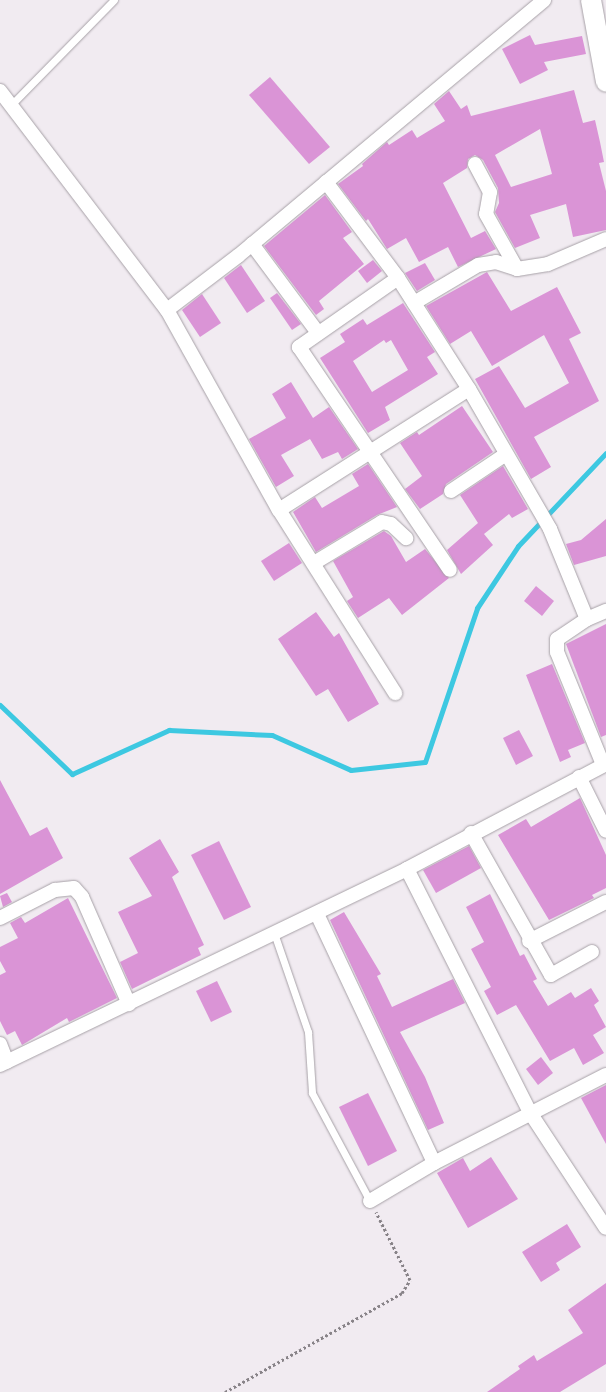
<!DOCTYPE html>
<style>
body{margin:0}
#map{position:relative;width:606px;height:1392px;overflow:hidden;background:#f1ebf1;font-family:"PT Serif",serif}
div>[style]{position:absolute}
.stream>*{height:5px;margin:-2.5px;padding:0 2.5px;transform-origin:2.5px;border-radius:2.5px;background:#3dc8e1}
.building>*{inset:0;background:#da94d6}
.path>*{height:3px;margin-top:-1.5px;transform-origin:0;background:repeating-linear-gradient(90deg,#888388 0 2.5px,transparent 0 5px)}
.roads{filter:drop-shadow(0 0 1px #a7a1a7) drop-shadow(0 0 1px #a7a1a7)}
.lane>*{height:7px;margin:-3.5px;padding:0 3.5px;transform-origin:3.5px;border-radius:3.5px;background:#fff}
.street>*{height:14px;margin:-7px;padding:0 7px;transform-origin:7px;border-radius:7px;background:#fff}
.secondary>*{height:20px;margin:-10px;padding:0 10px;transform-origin:10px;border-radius:10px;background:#fff}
span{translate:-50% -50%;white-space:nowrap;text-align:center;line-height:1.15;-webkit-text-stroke:4.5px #fff;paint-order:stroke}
</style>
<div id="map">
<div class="stream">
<div style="left:0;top:705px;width:100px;rotate:43.8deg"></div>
<div style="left:72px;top:774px;width:107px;rotate:-24.4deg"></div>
<div style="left:169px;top:730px;width:103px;rotate:2.8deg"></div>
<div style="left:272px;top:735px;width:86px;rotate:23.9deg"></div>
<div style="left:351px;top:770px;width:74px;rotate:-6.2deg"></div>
<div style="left:425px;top:762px;width:163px;rotate:-71.3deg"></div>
<div style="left:477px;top:608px;width:74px;rotate:-56.5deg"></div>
<div style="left:518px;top:546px;width:128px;rotate:-46.6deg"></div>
</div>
<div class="building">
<div style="clip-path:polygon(530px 35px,535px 45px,582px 36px,586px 54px,544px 62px,548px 70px,520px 84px,502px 49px)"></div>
<div style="clip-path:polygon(270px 77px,330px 147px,309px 164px,249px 95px)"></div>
<div style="clip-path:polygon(evenodd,574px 90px,583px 123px,595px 120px,600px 142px,604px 162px,599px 163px,606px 191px,606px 230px,573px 237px,566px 204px,530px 215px,540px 238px,515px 248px,495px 212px,499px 203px,498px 188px,483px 160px,475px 155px,468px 159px,467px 168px,443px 183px,471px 238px,485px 231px,496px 249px,458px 267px,448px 247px,419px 262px,406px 238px,387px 249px,368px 219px,366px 221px,338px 184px,363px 166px,362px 164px,387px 142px,389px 145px,412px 130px,417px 138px,445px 121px,434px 104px,449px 91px,461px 109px,467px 105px,471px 116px,574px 90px,540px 129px,552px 174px,511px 187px,495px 155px,540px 129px)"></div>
<div style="clip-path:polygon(325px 195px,352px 232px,343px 238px,364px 264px,319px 301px,324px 309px,316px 315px,264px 246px)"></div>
<div style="clip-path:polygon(373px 260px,382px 271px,367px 283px,358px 271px)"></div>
<div style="clip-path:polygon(425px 263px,435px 280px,417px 291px,405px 273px)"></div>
<div style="clip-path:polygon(241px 265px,265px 301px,247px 313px,224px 278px)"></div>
<div style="clip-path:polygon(487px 272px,511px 311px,557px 287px,581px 333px,569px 339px,599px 401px,534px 437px,551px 467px,531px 479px,475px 379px,499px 366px,525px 408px,569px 383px,544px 335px,492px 366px,471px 331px,450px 344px,426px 306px)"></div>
<div style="clip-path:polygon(277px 293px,301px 324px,292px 330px,270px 298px)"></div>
<div style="clip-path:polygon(202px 294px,221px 323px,200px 337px,182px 310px)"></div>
<div style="clip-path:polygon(evenodd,403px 303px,435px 352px,427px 357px,438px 374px,385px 407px,390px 420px,368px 433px,320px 358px,345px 342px,340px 334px,363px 319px,367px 325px,403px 303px,384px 340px,386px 343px,391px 340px,408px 370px,372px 392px,353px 361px,384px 340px)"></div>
<div style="clip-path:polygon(291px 382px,313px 418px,329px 407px,358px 449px,342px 459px,338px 452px,322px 459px,310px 439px,281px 455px,294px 476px,276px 487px,249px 439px,286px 418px,272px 394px)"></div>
<div style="clip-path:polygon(462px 406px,493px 452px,446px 484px,443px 494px,420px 509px,405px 489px,422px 476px,400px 443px,417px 432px,419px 435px)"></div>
<div style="clip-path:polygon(368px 464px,397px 507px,377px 515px,316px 552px,293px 512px,315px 497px,322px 508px,359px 486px,352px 474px)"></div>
<div style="clip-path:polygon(503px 466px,528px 509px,512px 518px,509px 514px,484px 534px,493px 545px,461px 574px,447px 550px,478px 523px,460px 495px)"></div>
<div style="clip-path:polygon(606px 519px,606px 556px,574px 565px,566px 544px,581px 540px)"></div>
<div style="clip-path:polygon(384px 531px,391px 536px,406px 562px,425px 549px,449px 578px,402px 615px,389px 598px,358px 618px,347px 601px,353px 597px,333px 561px)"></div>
<div style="clip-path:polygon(289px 543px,302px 563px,274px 581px,261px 561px)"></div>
<div style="clip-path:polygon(536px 586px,554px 601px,542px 616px,524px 601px)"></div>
<div style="clip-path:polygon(316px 612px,334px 637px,339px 633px,379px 704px,348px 722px,328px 689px,316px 696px,278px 639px)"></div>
<div style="clip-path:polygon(606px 624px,606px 735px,601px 737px,566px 644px)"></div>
<div style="clip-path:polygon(552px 664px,585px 743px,568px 750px,571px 757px,560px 762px,526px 675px)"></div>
<div style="clip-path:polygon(519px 730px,533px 756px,516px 765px,503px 738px)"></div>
<div style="clip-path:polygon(0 780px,30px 836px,47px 827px,63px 858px,0 894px)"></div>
<div style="clip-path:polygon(580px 798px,606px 855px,606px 888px,592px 895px,594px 898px,549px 920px,498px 835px,526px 819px,531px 827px)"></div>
<div style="clip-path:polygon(160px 839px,179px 872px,172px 877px,204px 945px,198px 948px,201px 955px,132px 989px,120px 962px,138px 953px,118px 912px,152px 896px,129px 858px)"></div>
<div style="clip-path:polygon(219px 841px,251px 907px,224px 920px,191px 855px)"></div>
<div style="clip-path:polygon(469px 846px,481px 868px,436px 893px,423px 870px)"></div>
<div style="clip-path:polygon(7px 893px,12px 902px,3px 907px,0 896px)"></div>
<div style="clip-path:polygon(490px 894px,520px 956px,524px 954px,537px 979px,533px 981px,548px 1006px,571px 992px,575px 998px,591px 988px,599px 1001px,594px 1005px,606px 1027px,593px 1035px,604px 1053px,583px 1065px,574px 1048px,550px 1061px,516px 1005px,497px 1015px,484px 991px,491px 987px,471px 949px,484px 942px,466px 907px)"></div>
<div style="clip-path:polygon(68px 898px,117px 998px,69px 1022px,67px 1018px,22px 1045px,15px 1031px,7px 1035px,0 1021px,0 975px,6px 972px,0 961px,0 947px,18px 938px,10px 923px,21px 917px,25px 923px)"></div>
<div style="clip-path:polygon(344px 912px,381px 974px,377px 976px,392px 1007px,453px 979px,465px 1003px,400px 1032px,425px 1077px,444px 1123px,428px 1130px,330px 920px)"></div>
<div style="clip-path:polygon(217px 981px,232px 1012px,211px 1022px,196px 991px)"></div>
<div style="clip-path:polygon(541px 1057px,553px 1073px,538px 1085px,526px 1069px)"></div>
<div style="clip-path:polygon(606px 1085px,606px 1144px,581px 1098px)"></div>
<div style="clip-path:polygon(368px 1093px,397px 1151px,368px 1166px,339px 1107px)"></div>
<div style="clip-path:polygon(491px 1157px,518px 1199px,468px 1228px,437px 1173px,463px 1158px,470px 1171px)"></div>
<div style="clip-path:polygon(567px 1224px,581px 1247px,556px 1263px,560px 1270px,541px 1282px,522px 1252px)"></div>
<div style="clip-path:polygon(606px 1283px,606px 1364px,560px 1392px,487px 1392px,520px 1369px,518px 1366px,534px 1355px,537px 1361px,583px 1333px,568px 1310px)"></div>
</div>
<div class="path">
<div style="left:225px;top:1392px;width:203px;rotate:-29.2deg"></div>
<div style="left:402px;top:1293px;width:15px;rotate:-58deg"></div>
<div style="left:410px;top:1280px;width:76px;rotate:-116.6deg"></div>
</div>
<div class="roads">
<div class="lane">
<div style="left:11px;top:105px;width:147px;rotate:-45.6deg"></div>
<div style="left:274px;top:933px;width:105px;rotate:71deg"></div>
<div style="left:308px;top:1032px;width:61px;rotate:86.2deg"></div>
<div style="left:312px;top:1093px;width:123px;rotate:61.8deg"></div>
</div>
<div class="street">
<div style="left:0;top:91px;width:275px;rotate:52.7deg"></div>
<div style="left:167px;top:310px;width:89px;rotate:-37.3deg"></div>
<div style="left:238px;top:256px;width:399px;rotate:-39.9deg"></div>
<div style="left:475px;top:164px;width:32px;rotate:62deg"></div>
<div style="left:490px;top:192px;width:22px;rotate:100deg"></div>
<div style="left:486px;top:214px;width:63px;rotate:60.6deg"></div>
<div style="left:326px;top:182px;width:120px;rotate:53.1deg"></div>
<div style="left:398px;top:278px;width:132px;rotate:57.4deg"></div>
<div style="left:469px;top:389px;width:162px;rotate:59.9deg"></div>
<div style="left:550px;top:529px;width:97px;rotate:67.7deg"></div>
<div style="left:587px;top:619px;width:36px;rotate:146deg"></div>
<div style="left:557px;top:639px;width:13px;rotate:90deg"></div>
<div style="left:557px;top:652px;width:122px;rotate:67.8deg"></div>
<div style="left:252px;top:244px;width:111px;rotate:53.4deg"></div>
<div style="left:398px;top:278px;width:121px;rotate:145.1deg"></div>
<div style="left:299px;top:347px;width:269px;rotate:55.9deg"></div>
<div style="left:414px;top:303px;width:74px;rotate:-30.7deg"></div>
<div style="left:478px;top:265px;width:18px;rotate:-9deg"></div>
<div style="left:496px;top:262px;width:22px;rotate:18deg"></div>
<div style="left:517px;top:269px;width:31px;rotate:-9deg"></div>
<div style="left:548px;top:264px;width:63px;rotate:-23.3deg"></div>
<div style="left:167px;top:310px;width:229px;rotate:60.8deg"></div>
<div style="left:279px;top:510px;width:217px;rotate:57.6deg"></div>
<div style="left:451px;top:491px;width:66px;rotate:-33.9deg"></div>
<div style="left:279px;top:510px;width:225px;rotate:-32.5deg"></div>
<div style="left:314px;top:563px;width:79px;rotate:-31.1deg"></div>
<div style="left:382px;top:522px;width:9px;rotate:13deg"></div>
<div style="left:391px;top:524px;width:21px;rotate:43deg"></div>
<div style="left:587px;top:619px;width:21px;rotate:-23deg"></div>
<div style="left:579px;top:777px;width:60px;rotate:63.4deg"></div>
<div style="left:471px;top:833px;width:163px;rotate:60.6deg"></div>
<div style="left:551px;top:975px;width:47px;rotate:-29.3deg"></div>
<div style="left:407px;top:869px;width:275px;rotate:63.2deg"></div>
<div style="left:531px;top:1114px;width:136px;rotate:56.7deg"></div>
<div style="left:317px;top:914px;width:275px;rotate:64.8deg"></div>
<div style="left:0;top:918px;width:62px;rotate:-27deg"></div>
<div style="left:55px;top:890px;width:19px;rotate:-6deg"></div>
<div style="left:74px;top:888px;width:12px;rotate:48deg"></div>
<div style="left:82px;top:897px;width:117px;rotate:66.3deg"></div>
<div style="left:529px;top:941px;width:86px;rotate:-26.9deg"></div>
<div style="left:0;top:1044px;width:19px;rotate:69deg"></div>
<div style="left:0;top:1065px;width:452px;rotate:-25.7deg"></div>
<div style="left:407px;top:869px;width:225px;rotate:-27.8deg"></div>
<div style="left:370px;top:1201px;width:74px;rotate:-30.7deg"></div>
<div style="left:434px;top:1163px;width:193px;rotate:-27.1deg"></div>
</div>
<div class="secondary">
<div style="left:591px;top:0;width:83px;rotate:79.6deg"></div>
</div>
</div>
</div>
